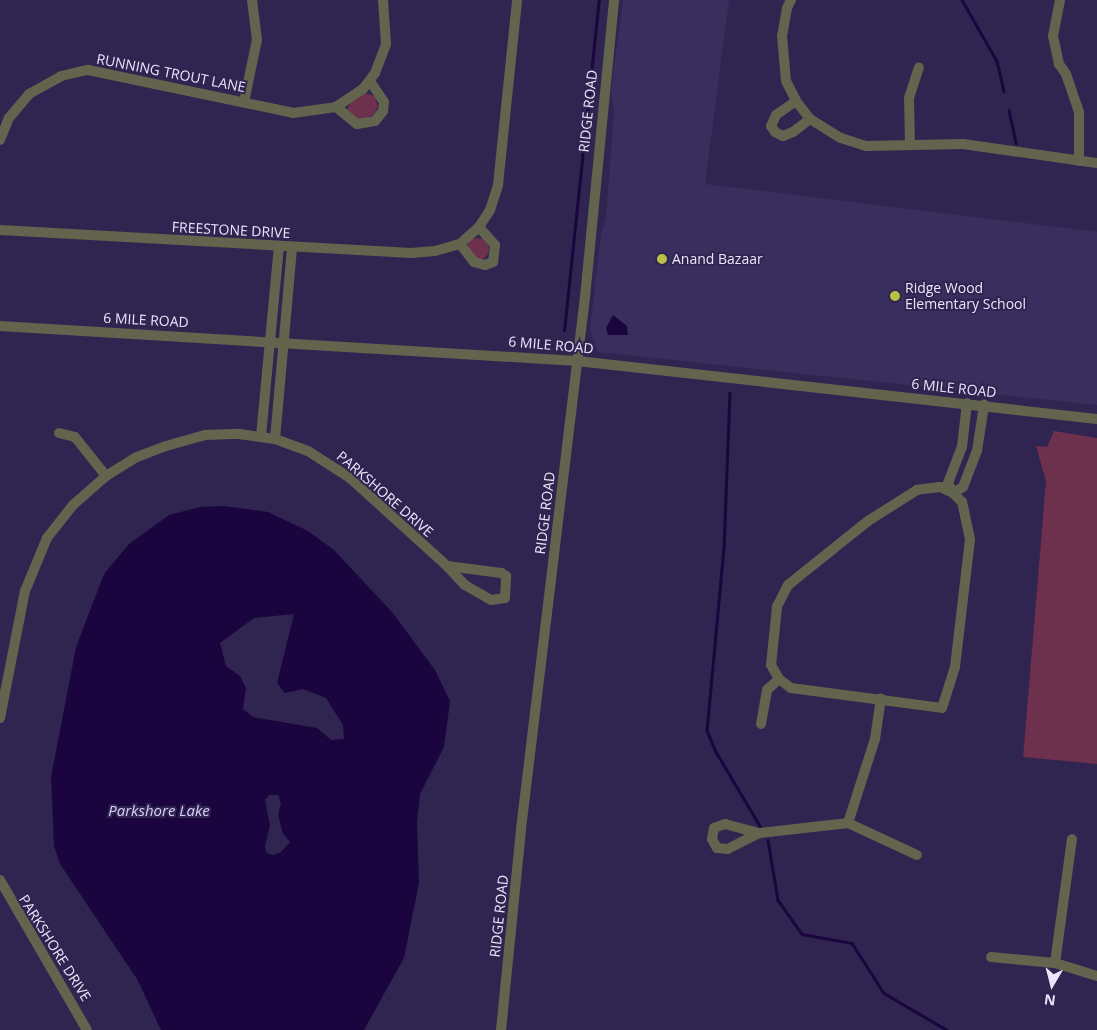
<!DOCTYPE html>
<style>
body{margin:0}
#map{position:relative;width:1097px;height:1030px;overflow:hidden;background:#302550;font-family:"Open Sans",sans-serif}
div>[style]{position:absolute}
.built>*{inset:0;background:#3a2e5f}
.green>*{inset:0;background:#6d304d}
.round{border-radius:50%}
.water>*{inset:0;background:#1a053f}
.stream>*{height:2.5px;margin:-1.25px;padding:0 1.25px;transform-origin:1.25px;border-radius:1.25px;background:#1a053f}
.minor>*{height:10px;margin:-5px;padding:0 5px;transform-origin:5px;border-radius:5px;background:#62644d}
.dots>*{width:14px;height:14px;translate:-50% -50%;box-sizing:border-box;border:2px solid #302550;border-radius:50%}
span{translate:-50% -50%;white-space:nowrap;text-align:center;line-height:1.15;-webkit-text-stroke:4px #302550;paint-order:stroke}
.street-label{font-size:14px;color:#e9e6fc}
.poi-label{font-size:14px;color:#e9e6fc}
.left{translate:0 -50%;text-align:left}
.water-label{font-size:15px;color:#d8d1fe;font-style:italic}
.north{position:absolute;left:1027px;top:960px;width:50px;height:50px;-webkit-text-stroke:4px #302550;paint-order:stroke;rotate:188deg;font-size:14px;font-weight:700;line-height:20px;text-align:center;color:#e9e6fc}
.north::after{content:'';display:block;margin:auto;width:18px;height:22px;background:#e9e6fc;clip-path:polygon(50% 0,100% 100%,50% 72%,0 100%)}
</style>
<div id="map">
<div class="built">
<div style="clip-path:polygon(623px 0,729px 0,705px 184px,1097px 232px,1097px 405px,598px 352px,590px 329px,601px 235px,606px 218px,614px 113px,611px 91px)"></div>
</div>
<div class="green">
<div style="clip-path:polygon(364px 93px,375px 96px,378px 107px,373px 115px,359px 121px,347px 110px,350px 103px)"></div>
<div class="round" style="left:467px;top:238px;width:22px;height:22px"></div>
<div style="clip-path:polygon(1054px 431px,1097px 438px,1097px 764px,1023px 757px,1046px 481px,1036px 446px,1047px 447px)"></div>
</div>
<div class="water">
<div style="clip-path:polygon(613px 315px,627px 326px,628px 335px,608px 335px,606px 328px)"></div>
<div style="clip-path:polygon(evenodd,224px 506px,268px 512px,308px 531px,334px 550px,392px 612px,435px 670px,450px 701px,444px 747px,420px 794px,417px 822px,419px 883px,404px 958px,364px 1030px,161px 1030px,137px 979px,60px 864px,54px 846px,51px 777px,76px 647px,104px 574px,129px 544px,169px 515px,200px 507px,224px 506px,294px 614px,277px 683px,285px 693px,303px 689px,326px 698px,343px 725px,344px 739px,331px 740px,317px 728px,253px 717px,243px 709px,246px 688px,240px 676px,226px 666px,220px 643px,254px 618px,294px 614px,224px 506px,269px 795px,278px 795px,281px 803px,278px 815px,283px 834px,290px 842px,281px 852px,273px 855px,267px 853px,265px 847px,270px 825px,265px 800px,269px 795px)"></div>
</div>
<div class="stream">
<div style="left:962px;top:0;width:70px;rotate:60.2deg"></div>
<div style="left:997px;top:61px;width:31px;rotate:77deg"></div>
<div style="left:1009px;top:110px;width:34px;rotate:78deg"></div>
<div style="left:564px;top:331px;width:333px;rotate:-84deg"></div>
<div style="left:730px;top:393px;width:155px;rotate:92.2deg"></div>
<div style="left:724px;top:548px;width:183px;rotate:95.3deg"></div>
<div style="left:707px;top:730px;width:22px;rotate:68deg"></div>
<div style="left:715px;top:750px;width:92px;rotate:59.3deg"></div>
<div style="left:768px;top:840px;width:61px;rotate:80.5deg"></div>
<div style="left:778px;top:900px;width:42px;rotate:54.8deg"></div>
<div style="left:802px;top:934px;width:51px;rotate:10.2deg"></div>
<div style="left:852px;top:943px;width:59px;rotate:57.4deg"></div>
<div style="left:884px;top:993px;width:73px;rotate:30.4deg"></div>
</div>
<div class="minor">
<div style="left:791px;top:0;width:9px;rotate:117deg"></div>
<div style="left:787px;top:8px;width:28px;rotate:100deg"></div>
<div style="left:782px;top:36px;width:45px;rotate:84.9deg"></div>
<div style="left:786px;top:81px;width:22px;rotate:63deg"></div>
<div style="left:796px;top:101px;width:23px;rotate:52deg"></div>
<div style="left:810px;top:119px;width:36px;rotate:32deg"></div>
<div style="left:841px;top:138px;width:26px;rotate:18deg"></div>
<div style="left:866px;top:146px;width:97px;rotate:-1.2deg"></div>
<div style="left:963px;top:144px;width:135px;rotate:8.1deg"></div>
<div style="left:1060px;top:0;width:37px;rotate:101deg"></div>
<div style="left:1053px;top:36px;width:29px;rotate:78deg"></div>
<div style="left:1059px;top:64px;width:12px;rotate:55deg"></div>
<div style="left:1066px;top:74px;width:40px;rotate:71.1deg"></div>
<div style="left:1079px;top:112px;width:49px;rotate:90deg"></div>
<div style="left:796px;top:101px;width:24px;rotate:145deg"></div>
<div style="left:776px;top:115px;width:12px;rotate:114deg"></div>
<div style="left:771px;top:126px;width:7px;rotate:56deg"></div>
<div style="left:775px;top:132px;width:9px;rotate:27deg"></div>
<div style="left:783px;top:136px;width:11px;rotate:-22deg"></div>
<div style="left:793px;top:132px;width:21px;rotate:-37deg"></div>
<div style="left:244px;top:102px;width:63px;rotate:-78.2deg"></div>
<div style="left:257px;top:40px;width:40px;rotate:-97.1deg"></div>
<div style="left:336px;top:107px;width:27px;rotate:39deg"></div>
<div style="left:357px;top:124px;width:18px;rotate:-9deg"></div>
<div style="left:375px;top:121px;width:13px;rotate:-51deg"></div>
<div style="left:383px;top:111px;width:9px;rotate:-84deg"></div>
<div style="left:384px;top:102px;width:25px;rotate:-124deg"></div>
<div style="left:0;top:140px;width:24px;rotate:-68deg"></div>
<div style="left:9px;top:118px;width:31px;rotate:-50deg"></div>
<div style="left:29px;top:94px;width:37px;rotate:-29deg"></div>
<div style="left:61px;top:76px;width:28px;rotate:-13deg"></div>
<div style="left:88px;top:70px;width:209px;rotate:11.8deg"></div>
<div style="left:293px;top:113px;width:43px;rotate:-7.9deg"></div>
<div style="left:336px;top:107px;width:32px;rotate:-34deg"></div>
<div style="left:363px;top:89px;width:20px;rotate:-53deg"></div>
<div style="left:375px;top:73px;width:31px;rotate:-69deg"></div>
<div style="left:386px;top:44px;width:44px;rotate:-93.9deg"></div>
<div style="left:910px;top:145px;width:47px;rotate:-91.2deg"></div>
<div style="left:909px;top:98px;width:32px;rotate:-72deg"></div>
<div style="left:0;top:230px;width:412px;rotate:3.2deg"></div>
<div style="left:411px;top:253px;width:24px;rotate:-5deg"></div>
<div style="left:435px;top:251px;width:26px;rotate:-16deg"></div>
<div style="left:460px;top:244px;width:25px;rotate:-42deg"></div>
<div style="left:479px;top:227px;width:20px;rotate:-57deg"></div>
<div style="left:490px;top:210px;width:26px;rotate:-72deg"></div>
<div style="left:498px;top:185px;width:186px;rotate:-84.1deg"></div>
<div style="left:460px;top:244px;width:23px;rotate:52deg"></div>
<div style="left:474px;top:262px;width:11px;rotate:15deg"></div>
<div style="left:485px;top:265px;width:9px;rotate:-21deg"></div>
<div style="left:493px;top:262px;width:17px;rotate:-83deg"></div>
<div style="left:495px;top:245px;width:24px;rotate:-132deg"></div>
<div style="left:0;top:326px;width:578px;rotate:3.47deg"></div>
<div style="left:577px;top:361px;width:523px;rotate:6.36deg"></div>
<div style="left:59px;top:433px;width:16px;rotate:14deg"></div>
<div style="left:75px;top:437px;width:50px;rotate:51.5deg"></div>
<div style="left:261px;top:436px;width:191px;rotate:-84.6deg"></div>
<div style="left:275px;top:439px;width:193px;rotate:-84.9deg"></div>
<div style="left:953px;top:493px;width:14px;rotate:-155deg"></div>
<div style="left:940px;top:487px;width:23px;rotate:173deg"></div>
<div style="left:917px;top:490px;width:58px;rotate:147.7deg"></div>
<div style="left:868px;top:521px;width:102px;rotate:141.3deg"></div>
<div style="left:788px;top:585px;width:25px;rotate:117deg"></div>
<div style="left:777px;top:607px;width:58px;rotate:95.9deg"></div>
<div style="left:771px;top:665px;width:16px;rotate:60deg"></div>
<div style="left:779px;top:679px;width:15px;rotate:37deg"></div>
<div style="left:791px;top:688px;width:152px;rotate:7.5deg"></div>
<div style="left:942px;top:708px;width:43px;rotate:-72.4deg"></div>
<div style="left:955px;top:667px;width:129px;rotate:-83.3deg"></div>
<div style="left:970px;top:539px;width:38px;rotate:-102deg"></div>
<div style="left:962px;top:502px;width:13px;rotate:-135deg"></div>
<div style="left:953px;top:493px;width:11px;rotate:-117deg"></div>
<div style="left:948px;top:483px;width:39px;rotate:-69deg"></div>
<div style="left:962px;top:447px;width:44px;rotate:-83.5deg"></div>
<div style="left:953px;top:493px;width:12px;rotate:-31deg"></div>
<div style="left:963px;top:487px;width:39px;rotate:-69deg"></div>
<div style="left:977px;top:451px;width:47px;rotate:-81.3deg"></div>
<div style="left:0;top:718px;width:129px;rotate:-78.9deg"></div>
<div style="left:25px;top:591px;width:57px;rotate:-67.5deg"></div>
<div style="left:47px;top:538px;width:42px;rotate:-51.8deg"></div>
<div style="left:73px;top:505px;width:44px;rotate:-41.3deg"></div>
<div style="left:106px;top:476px;width:36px;rotate:-32deg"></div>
<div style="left:137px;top:457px;width:31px;rotate:-21deg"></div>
<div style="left:166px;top:446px;width:41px;rotate:-15.8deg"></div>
<div style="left:205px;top:435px;width:34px;rotate:-2deg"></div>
<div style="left:239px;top:434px;width:36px;rotate:8deg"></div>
<div style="left:275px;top:439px;width:35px;rotate:20deg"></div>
<div style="left:308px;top:451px;width:50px;rotate:32.7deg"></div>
<div style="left:350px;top:478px;width:131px;rotate:42.2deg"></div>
<div style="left:447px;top:566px;width:26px;rotate:47deg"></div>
<div style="left:465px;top:585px;width:30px;rotate:30deg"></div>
<div style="left:491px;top:600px;width:14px;rotate:-8deg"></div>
<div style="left:505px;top:598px;width:22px;rotate:-87deg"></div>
<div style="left:506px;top:576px;width:6px;rotate:-149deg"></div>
<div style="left:501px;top:573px;width:54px;rotate:-172.6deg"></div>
<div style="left:761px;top:724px;width:35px;rotate:-80deg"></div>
<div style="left:767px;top:690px;width:16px;rotate:-43deg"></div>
<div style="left:848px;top:823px;width:76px;rotate:24.9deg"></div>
<div style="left:759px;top:833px;width:35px;rotate:153deg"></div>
<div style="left:728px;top:849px;width:11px;rotate:-175deg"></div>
<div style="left:717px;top:848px;width:10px;rotate:-119deg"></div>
<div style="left:712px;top:839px;width:11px;rotate:-80deg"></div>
<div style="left:714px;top:828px;width:12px;rotate:-20deg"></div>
<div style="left:725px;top:824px;width:35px;rotate:15deg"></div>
<div style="left:759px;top:833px;width:90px;rotate:-6.4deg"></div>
<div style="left:848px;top:823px;width:88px;rotate:-72.2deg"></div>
<div style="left:875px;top:739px;width:41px;rotate:-81.7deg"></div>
<div style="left:0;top:880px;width:173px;rotate:59.9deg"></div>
<div style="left:991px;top:957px;width:64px;rotate:5.4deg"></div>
<div style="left:1055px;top:963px;width:44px;rotate:17.2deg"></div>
<div style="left:1055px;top:963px;width:125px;rotate:-82.2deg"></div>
<div style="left:501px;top:1030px;width:202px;rotate:-84.3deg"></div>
<div style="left:521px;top:829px;width:536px;rotate:-83.14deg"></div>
<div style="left:585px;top:297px;width:298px;rotate:-84.4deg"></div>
</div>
<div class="dots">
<div style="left:662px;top:259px;background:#bac045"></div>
<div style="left:895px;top:296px;background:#bac045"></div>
</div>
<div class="street-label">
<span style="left:171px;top:73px;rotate:11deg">RUNNING TROUT LANE</span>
<span style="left:588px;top:111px;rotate:-84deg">RIDGE ROAD</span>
<span style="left:231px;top:230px;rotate:3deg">FREESTONE DRIVE</span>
<span style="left:146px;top:320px;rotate:3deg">6 MILE ROAD</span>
<span style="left:551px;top:345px;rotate:5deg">6 MILE ROAD</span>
<span style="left:954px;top:388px;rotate:6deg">6 MILE ROAD</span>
<span style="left:385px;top:494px;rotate:41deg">PARKSHORE DRIVE</span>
<span style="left:545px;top:513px;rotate:-83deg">RIDGE ROAD</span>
<span style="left:499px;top:916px;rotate:-84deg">RIDGE ROAD</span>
<span style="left:55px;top:948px;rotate:58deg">PARKSHORE DRIVE</span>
</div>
<div class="poi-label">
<span class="left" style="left:672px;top:259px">Anand Bazaar</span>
<span class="left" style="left:905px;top:296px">Ridge Wood<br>Elementary School</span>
</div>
<div class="water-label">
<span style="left:159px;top:811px">Parkshore Lake</span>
</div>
<div class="north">N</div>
</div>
